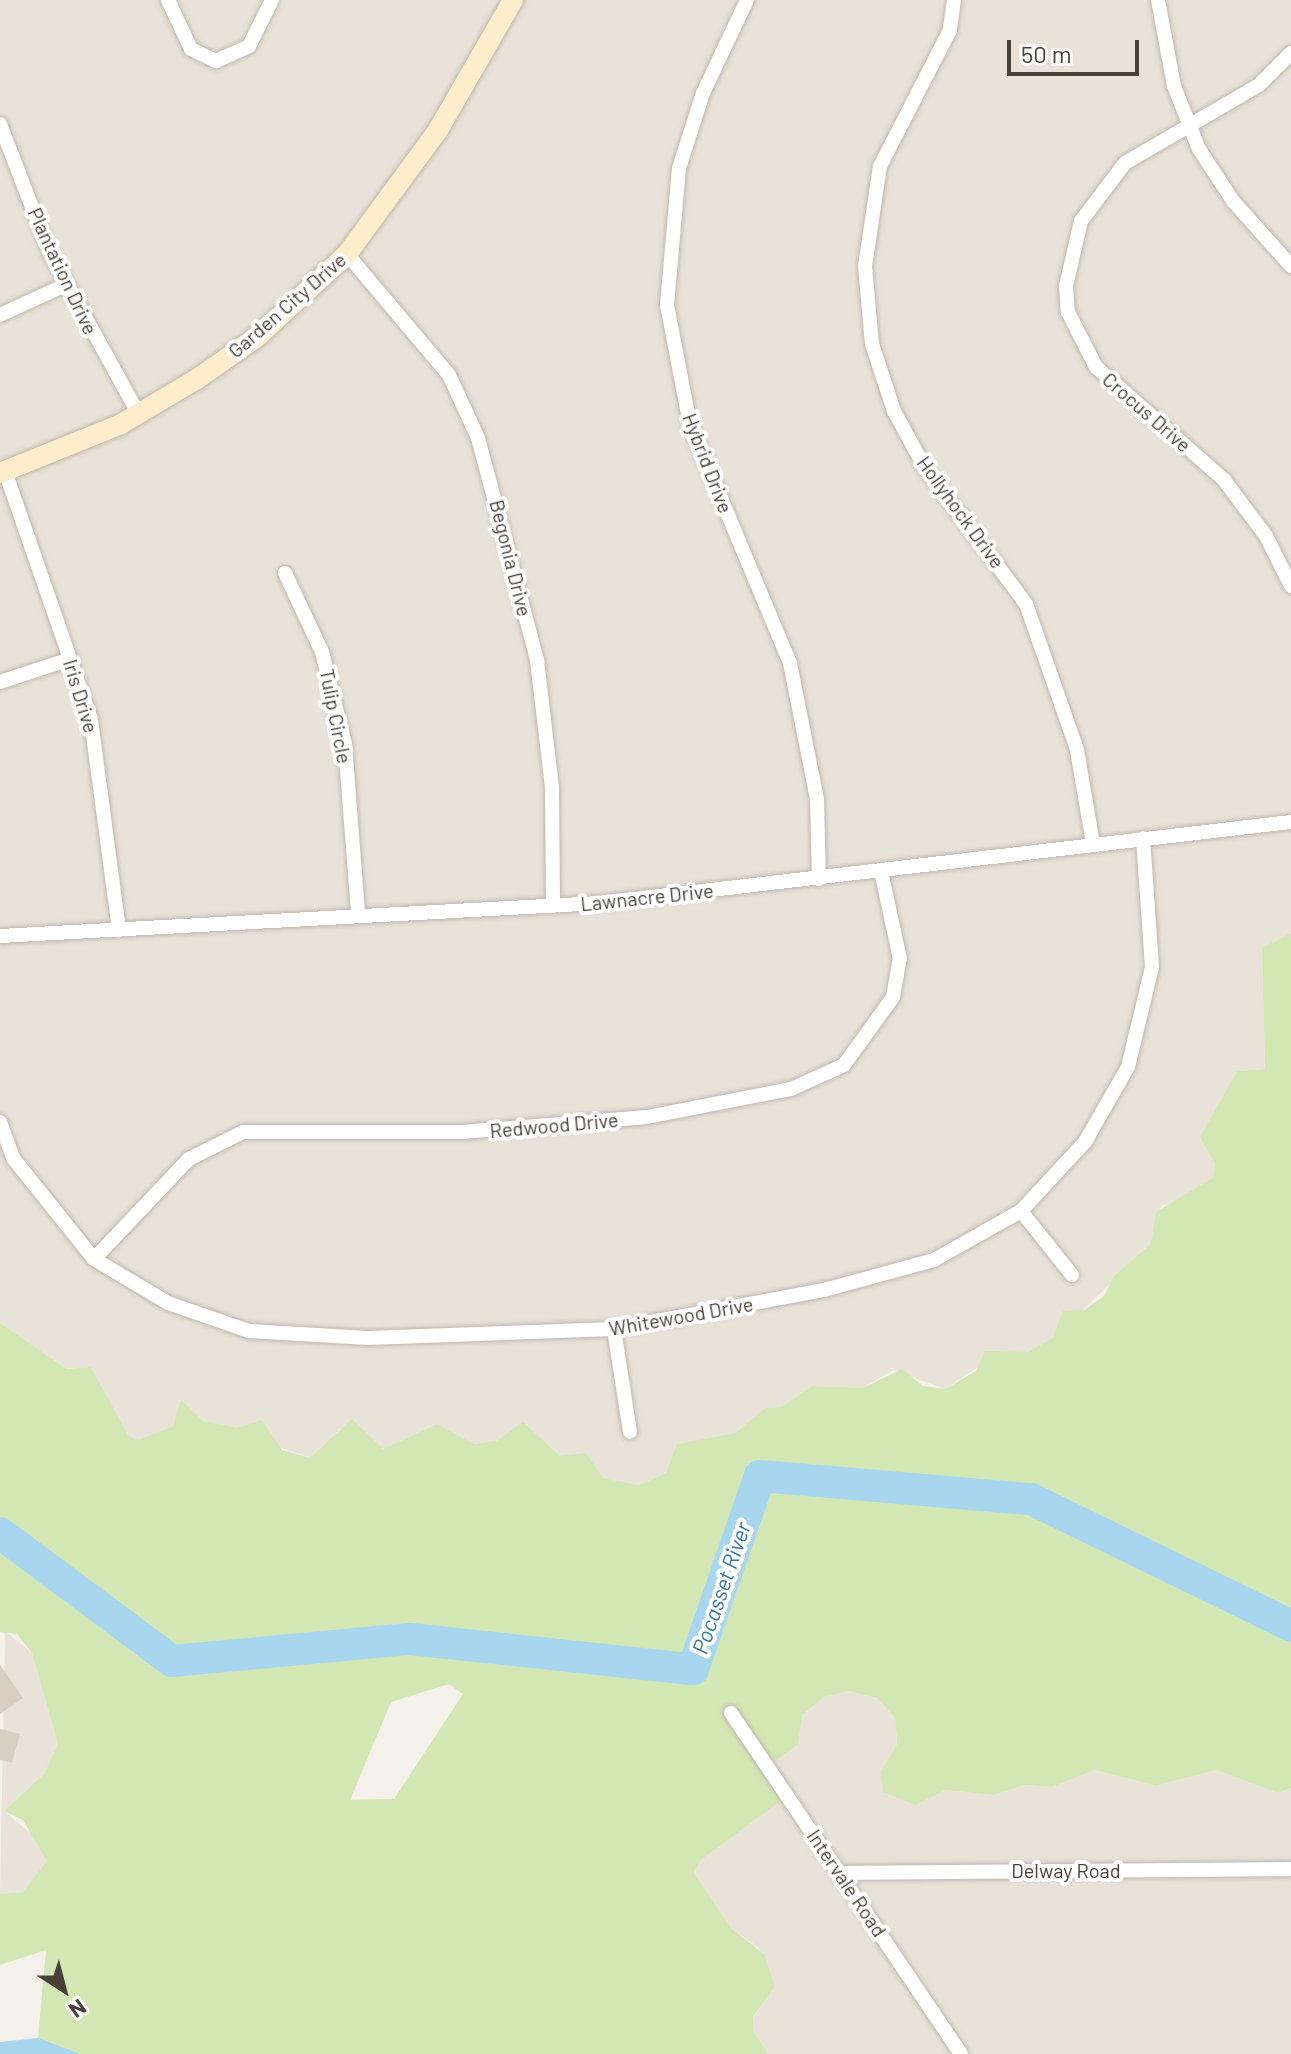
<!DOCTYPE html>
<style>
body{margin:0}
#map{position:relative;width:1291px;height:2054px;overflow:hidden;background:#f4f0ea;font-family:Barlow,sans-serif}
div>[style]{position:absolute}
.residential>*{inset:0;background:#e8e2d8}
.green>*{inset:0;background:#d3e7b4}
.water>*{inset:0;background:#a8d6ef}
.river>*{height:32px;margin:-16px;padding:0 16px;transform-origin:16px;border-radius:16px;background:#a8d6ef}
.building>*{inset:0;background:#d9cec2}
.roads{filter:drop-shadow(0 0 2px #c0b7ac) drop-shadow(0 0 2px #c0b7ac)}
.street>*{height:14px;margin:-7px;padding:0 7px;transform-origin:7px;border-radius:7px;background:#fff}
.secondary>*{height:20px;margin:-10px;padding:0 10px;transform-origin:10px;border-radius:10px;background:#fdeecb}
span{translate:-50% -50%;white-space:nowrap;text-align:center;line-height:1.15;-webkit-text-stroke:8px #fff;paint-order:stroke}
.street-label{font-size:20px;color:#484138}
.water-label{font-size:22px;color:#3078a1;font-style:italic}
.north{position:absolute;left:24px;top:1950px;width:80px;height:80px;-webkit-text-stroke:6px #fff;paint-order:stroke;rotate:144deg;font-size:22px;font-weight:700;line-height:32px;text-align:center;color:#484138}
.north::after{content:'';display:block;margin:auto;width:28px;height:36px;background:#484138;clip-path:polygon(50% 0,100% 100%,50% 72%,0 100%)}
.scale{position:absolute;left:1007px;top:40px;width:132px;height:36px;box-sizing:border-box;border:4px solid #484138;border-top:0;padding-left:10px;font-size:24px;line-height:28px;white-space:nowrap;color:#484138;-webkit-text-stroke:6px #fff;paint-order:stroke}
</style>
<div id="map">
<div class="residential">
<div style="clip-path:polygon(0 0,1291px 0,1291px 933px,1262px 949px,1265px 1069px,1237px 1071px,1201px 1137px,1215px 1164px,1213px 1178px,1180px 1204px,1162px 1205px,1151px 1244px,1053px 1339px,1028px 1352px,996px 1355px,945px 1389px,893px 1370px,863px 1388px,812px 1386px,781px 1407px,765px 1408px,735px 1433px,677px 1444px,666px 1473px,639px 1485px,603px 1478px,589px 1465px,560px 1456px,523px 1423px,497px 1442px,473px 1444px,437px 1424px,383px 1449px,339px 1429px,333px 1444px,311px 1458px,203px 1421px,181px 1401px,173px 1426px,138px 1440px,128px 1436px,91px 1367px,67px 1369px,0 1323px)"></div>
<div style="clip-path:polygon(5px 1631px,32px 1653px,58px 1744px,44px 1774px,4px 1811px,40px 1841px,47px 1861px,43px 1875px,23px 1892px,0 1894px)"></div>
<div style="clip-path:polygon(848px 1691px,877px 1698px,895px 1718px,897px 1744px,881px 1771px,916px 1805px,946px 1790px,993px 1795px,1025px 1785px,1052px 1787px,1095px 1770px,1156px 1786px,1216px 1770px,1278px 1793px,1291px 1788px,1291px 2054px,768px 2054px,753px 2032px,753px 2018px,775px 1987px,759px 1948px,731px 1928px,694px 1873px,701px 1860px,786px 1796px,770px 1767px,802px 1715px,824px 1697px)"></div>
</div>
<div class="green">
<div style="clip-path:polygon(evenodd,1291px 933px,1291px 1788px,1278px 1793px,1216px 1770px,1156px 1786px,1095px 1770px,1052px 1787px,1025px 1785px,993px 1795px,946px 1790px,916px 1805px,883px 1792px,881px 1771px,897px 1744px,895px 1718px,877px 1698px,848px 1691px,824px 1697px,802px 1715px,798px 1744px,770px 1765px,787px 1796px,701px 1860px,694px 1873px,731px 1928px,764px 1954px,775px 1987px,753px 2017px,753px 2031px,768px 2054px,66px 2054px,38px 2038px,46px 1950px,0 1965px,0 1894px,23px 1892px,47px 1861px,23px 1820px,4px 1811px,44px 1774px,58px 1744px,32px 1653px,17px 1634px,0 1632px,0 1323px,67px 1369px,91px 1367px,128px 1435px,138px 1440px,173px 1426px,181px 1400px,203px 1421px,237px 1428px,262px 1420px,282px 1450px,310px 1458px,352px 1419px,383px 1449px,437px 1424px,474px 1444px,497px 1441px,523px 1422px,560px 1456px,586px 1453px,603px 1478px,639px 1485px,666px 1473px,677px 1444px,735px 1433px,765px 1408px,781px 1407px,812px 1386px,863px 1388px,902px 1369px,923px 1386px,945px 1389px,976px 1371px,985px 1351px,1028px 1352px,1053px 1338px,1063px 1311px,1084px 1310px,1104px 1296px,1113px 1277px,1151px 1244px,1156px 1212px,1213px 1178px,1215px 1164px,1200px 1137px,1237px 1071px,1265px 1069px,1262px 948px,1291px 933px,449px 1684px,463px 1694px,394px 1799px,350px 1800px,391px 1702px,449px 1684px)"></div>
</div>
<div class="water">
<div style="clip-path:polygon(38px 2038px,80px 2054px,0 2054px,0 2042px)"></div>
</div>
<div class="river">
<div style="left:0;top:1533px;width:214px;rotate:36.7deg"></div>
<div style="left:172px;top:1661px;width:239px;rotate:-5.3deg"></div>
<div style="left:410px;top:1639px;width:285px;rotate:6.1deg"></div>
<div style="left:693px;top:1669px;width:204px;rotate:-70.9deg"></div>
<div style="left:760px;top:1476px;width:272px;rotate:4.9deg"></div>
<div style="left:1031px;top:1499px;width:289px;rotate:26deg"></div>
</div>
<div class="building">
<div style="clip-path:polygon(0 1665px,23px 1698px,0 1714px)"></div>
<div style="clip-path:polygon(0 1729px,20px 1734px,12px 1763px,0 1760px)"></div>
</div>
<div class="roads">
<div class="street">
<div style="left:168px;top:0;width:54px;rotate:64.9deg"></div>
<div style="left:191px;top:49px;width:28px;rotate:26deg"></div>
<div style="left:216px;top:61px;width:36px;rotate:-24deg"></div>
<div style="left:249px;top:46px;width:51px;rotate:-63.4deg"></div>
<div style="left:747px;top:0;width:103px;rotate:115.3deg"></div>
<div style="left:703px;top:93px;width:79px;rotate:107.7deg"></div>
<div style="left:679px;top:168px;width:138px;rotate:95deg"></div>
<div style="left:667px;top:305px;width:121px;rotate:79.1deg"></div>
<div style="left:690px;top:424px;width:259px;rotate:67.3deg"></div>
<div style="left:790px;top:663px;width:139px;rotate:78.8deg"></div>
<div style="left:817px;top:799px;width:80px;rotate:88.6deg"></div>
<div style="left:954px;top:0;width:30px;rotate:98deg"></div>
<div style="left:950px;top:30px;width:153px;rotate:117.2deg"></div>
<div style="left:880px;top:166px;width:101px;rotate:98.5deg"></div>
<div style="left:865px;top:266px;width:78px;rotate:84.9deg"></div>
<div style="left:872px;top:344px;width:71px;rotate:71.8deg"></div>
<div style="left:894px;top:411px;width:65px;rotate:61.5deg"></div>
<div style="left:925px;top:468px;width:169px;rotate:53.4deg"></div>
<div style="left:1026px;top:604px;width:155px;rotate:70.7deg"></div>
<div style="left:1077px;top:750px;width:95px;rotate:80.3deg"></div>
<div style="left:1158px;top:0;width:87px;rotate:79.5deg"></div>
<div style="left:1174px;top:86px;width:68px;rotate:68.4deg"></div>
<div style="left:1199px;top:149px;width:62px;rotate:56.8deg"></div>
<div style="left:1233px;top:201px;width:87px;rotate:48.3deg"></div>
<div style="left:1291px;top:53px;width:45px;rotate:135deg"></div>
<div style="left:1259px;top:85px;width:155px;rotate:149.8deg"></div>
<div style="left:1125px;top:163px;width:73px;rotate:127.2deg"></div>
<div style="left:1081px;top:221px;width:67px;rotate:103deg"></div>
<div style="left:1066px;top:286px;width:26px;rotate:86deg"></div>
<div style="left:1068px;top:312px;width:62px;rotate:63deg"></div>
<div style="left:1096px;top:367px;width:171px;rotate:41.4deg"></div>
<div style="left:1224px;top:480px;width:70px;rotate:53.1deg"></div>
<div style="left:1266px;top:536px;width:56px;rotate:63.4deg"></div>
<div style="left:0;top:124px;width:136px;rotate:68.9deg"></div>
<div style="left:49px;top:251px;width:185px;rotate:61.2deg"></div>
<div style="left:347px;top:254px;width:158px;rotate:49.9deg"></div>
<div style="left:449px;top:375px;width:69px;rotate:65.3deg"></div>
<div style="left:478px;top:438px;width:230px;rotate:75.1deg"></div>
<div style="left:537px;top:660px;width:129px;rotate:83.3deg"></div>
<div style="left:552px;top:788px;width:118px;rotate:89.5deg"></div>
<div style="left:0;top:315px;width:72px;rotate:-24.8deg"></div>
<div style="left:5px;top:471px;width:263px;rotate:70.9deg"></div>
<div style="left:91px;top:720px;width:212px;rotate:82.4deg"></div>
<div style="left:285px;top:573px;width:87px;rotate:64.9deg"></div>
<div style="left:322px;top:652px;width:95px;rotate:76deg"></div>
<div style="left:345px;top:744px;width:170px;rotate:85.6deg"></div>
<div style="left:0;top:682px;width:74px;rotate:-18.2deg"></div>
<div style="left:0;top:936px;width:601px;rotate:-3.15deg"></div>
<div style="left:600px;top:903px;width:696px;rotate:-6.69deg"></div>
<div style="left:0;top:1122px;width:38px;rotate:70deg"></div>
<div style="left:13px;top:1158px;width:129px;rotate:51.3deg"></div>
<div style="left:94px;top:1259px;width:86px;rotate:30.7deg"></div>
<div style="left:168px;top:1303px;width:86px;rotate:19.1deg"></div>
<div style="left:249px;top:1331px;width:119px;rotate:3.4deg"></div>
<div style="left:368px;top:1338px;width:246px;rotate:-2.1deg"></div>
<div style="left:614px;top:1329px;width:214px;rotate:-10.5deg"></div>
<div style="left:824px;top:1290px;width:114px;rotate:-15.3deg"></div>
<div style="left:934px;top:1260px;width:100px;rotate:-29.4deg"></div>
<div style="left:1021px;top:1211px;width:94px;rotate:-47.2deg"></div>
<div style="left:1085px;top:1142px;width:86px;rotate:-60.2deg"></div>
<div style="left:1128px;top:1067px;width:103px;rotate:-76.5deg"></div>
<div style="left:1152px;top:967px;width:129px;rotate:-94deg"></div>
<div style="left:1021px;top:1211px;width:82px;rotate:51.4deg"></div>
<div style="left:94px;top:1259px;width:138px;rotate:-46.5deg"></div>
<div style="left:189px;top:1159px;width:60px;rotate:-26.6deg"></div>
<div style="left:243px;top:1132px;width:219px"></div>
<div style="left:462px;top:1132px;width:186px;rotate:-4.6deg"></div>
<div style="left:647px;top:1117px;width:147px;rotate:-11deg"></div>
<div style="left:791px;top:1089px;width:58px;rotate:-24.4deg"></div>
<div style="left:844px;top:1065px;width:84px;rotate:-54.2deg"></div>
<div style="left:893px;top:997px;width:39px;rotate:-80deg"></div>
<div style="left:900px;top:959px;width:90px;rotate:-102.2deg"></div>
<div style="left:614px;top:1329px;width:104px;rotate:81.2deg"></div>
<div style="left:731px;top:1713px;width:411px;rotate:56deg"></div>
<div style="left:841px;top:1873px;width:450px;rotate:-0.5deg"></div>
</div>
<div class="secondary">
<div style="left:0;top:473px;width:131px;rotate:-22deg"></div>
<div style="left:121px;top:424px;width:88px;rotate:-30.6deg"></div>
<div style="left:197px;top:379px;width:73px;rotate:-35deg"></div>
<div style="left:257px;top:337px;width:122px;rotate:-42.7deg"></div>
<div style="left:347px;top:254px;width:154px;rotate:-53.7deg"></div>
<div style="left:438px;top:130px;width:150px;rotate:-60deg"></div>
</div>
</div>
<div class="street-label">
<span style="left:63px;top:271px;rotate:65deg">Plantation Drive</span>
<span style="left:287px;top:305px;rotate:-41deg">Garden City Drive</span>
<span style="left:1147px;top:412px;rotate:41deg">Crocus Drive</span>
<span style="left:708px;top:463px;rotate:69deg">Hybrid Drive</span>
<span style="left:961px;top:512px;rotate:54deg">Hollyhock Drive</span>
<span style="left:511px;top:558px;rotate:76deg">Begonia Drive</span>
<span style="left:81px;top:696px;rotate:73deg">Iris Drive</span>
<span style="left:336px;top:716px;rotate:79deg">Tulip Circle</span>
<span style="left:647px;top:897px;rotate:-6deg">Lawnacre Drive</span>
<span style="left:554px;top:1125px;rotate:-5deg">Redwood Drive</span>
<span style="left:681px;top:1316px;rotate:-10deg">Whitewood Drive</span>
<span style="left:1066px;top:1870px">Delway Road</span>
<span style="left:847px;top:1883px;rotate:56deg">Intervale Road</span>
</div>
<div class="water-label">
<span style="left:721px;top:1588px;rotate:-71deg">Pocasset River</span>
</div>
<div class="north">N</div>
<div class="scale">50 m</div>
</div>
